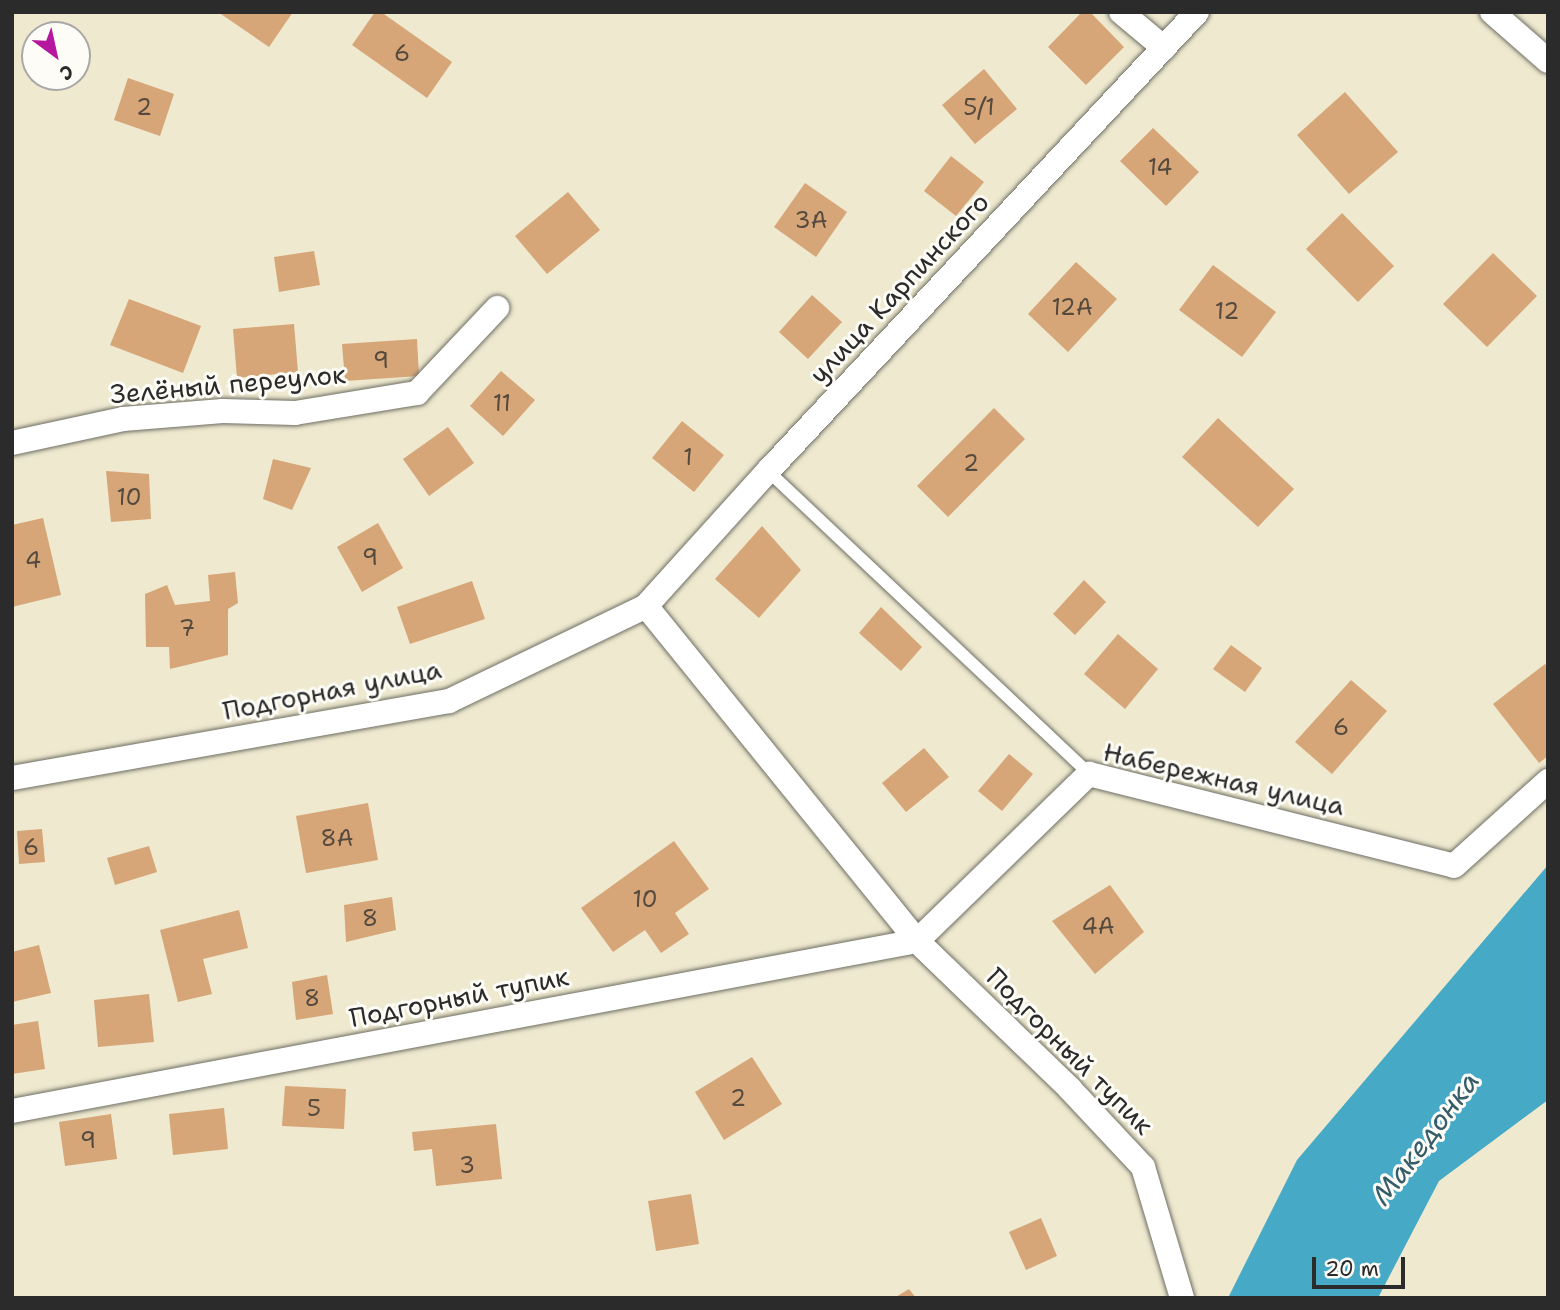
<!DOCTYPE html>
<meta charset="utf-8">
<style>
body{margin:0}
#map{position:relative;width:1560px;height:1310px;overflow:hidden;background:#eee9cf;font-family:"Shantell Sans",sans-serif}
div>[style]{position:absolute}
.water>*{inset:0;background:#46a9c6}
.building>*{inset:0;background:#d6a678}
.roads{filter:drop-shadow(0 0 2px #6f6e64) drop-shadow(0 0 2px #6f6e64)}
.lane>*{height:12px;margin:-6px;padding:0 6px;transform-origin:6px;border-radius:6px;background:#fff}
.street>*{height:24px;margin:-12px;padding:0 12px;transform-origin:12px;border-radius:12px;background:#fff}
span{translate:-50% -50%;white-space:nowrap;text-align:center;line-height:1.15;-webkit-text-stroke:6px #fdfcf7;paint-order:stroke}
.number-label{font-size:23px;color:#564a3e}
.number-label span{-webkit-text-stroke-width:0}
.street-label{font-size:26px;color:#2b2b2b}
.water-label{font-size:28px;color:#365d69;font-style:italic}
.frame{position:absolute;inset:0;border:14px solid #2b2b2b;pointer-events:none}
.north{position:absolute;left:21px;top:21px;width:70px;height:70px;box-sizing:border-box;background:#fdfcf7;border:2px solid #a9a8a5;border-radius:50%;rotate:147deg;font-size:19px;font-weight:700;line-height:28px;text-align:center;color:#2b2b2b}
.north::after{content:'';display:block;margin:auto;width:24px;height:32px;background:#b5179e;clip-path:polygon(50% 0,100% 100%,50% 72%,0 100%)}
.scale{position:absolute;left:1312px;top:1257px;width:93px;height:32px;box-sizing:border-box;border:4px solid #2b2b2b;border-top:0;padding-left:9px;font-size:21px;line-height:24px;white-space:nowrap;color:#2b2b2b;-webkit-text-stroke:5px #fdfcf7;paint-order:stroke}
</style>
<div id="map">
<div class="water">
<div style="clip-path:polygon(1548px 865px,1548px 1100px,1439px 1181px,1378px 1298px,1228px 1298px,1297px 1160px)"></div>
</div>
<div class="building">
<div style="clip-path:polygon(218px 12px,293px 12px,269px 47px)"></div>
<div style="clip-path:polygon(375px 12px,381px 12px,452px 62px,427px 98px,352px 45px)"></div>
<div style="clip-path:polygon(1082px 12px,1090px 12px,1124px 47px,1086px 85px,1048px 47px)"></div>
<div style="clip-path:polygon(984px 69px,1017px 109px,975px 144px,942px 105px)"></div>
<div style="clip-path:polygon(128px 78px,174px 94px,160px 136px,114px 120px)"></div>
<div style="clip-path:polygon(1345px 92px,1398px 152px,1349px 194px,1297px 135px)"></div>
<div style="clip-path:polygon(1153px 128px,1199px 172px,1166px 206px,1120px 161px)"></div>
<div style="clip-path:polygon(951px 156px,984px 182px,956px 216px,924px 191px)"></div>
<div style="clip-path:polygon(805px 183px,847px 212px,816px 257px,774px 227px)"></div>
<div style="clip-path:polygon(568px 192px,600px 230px,547px 274px,515px 236px)"></div>
<div style="clip-path:polygon(1342px 213px,1394px 266px,1358px 302px,1306px 249px)"></div>
<div style="clip-path:polygon(314px 251px,320px 285px,279px 292px,274px 257px)"></div>
<div style="clip-path:polygon(1493px 253px,1537px 296px,1487px 347px,1443px 304px)"></div>
<div style="clip-path:polygon(1076px 262px,1117px 299px,1068px 352px,1028px 314px)"></div>
<div style="clip-path:polygon(1213px 265px,1276px 312px,1242px 357px,1179px 310px)"></div>
<div style="clip-path:polygon(812px 295px,842px 322px,808px 359px,779px 332px)"></div>
<div style="clip-path:polygon(129px 299px,201px 326px,183px 373px,110px 345px)"></div>
<div style="clip-path:polygon(294px 324px,298px 372px,237px 378px,233px 329px)"></div>
<div style="clip-path:polygon(417px 339px,419px 376px,345px 381px,342px 344px)"></div>
<div style="clip-path:polygon(501px 371px,535px 400px,503px 436px,470px 406px)"></div>
<div style="clip-path:polygon(994px 408px,1025px 439px,948px 517px,917px 486px)"></div>
<div style="clip-path:polygon(1218px 418px,1294px 489px,1258px 527px,1182px 457px)"></div>
<div style="clip-path:polygon(682px 421px,724px 455px,694px 492px,652px 458px)"></div>
<div style="clip-path:polygon(448px 427px,474px 463px,429px 496px,403px 459px)"></div>
<div style="clip-path:polygon(273px 459px,311px 468px,292px 510px,263px 499px)"></div>
<div style="clip-path:polygon(106px 471px,149px 474px,151px 519px,111px 522px)"></div>
<div style="clip-path:polygon(43px 518px,61px 595px,12px 607px,12px 525px)"></div>
<div style="clip-path:polygon(378px 523px,403px 568px,362px 592px,337px 547px)"></div>
<div style="clip-path:polygon(762px 526px,801px 570px,759px 618px,715px 579px)"></div>
<div style="clip-path:polygon(235px 572px,238px 603px,228px 609px,228px 655px,170px 669px,169px 647px,146px 647px,145px 594px,167px 585px,175px 605px,210px 601px,208px 575px)"></div>
<div style="clip-path:polygon(1084px 580px,1106px 602px,1075px 635px,1053px 614px)"></div>
<div style="clip-path:polygon(472px 581px,485px 619px,410px 644px,397px 607px)"></div>
<div style="clip-path:polygon(881px 607px,922px 647px,901px 671px,859px 633px)"></div>
<div style="clip-path:polygon(1118px 634px,1158px 669px,1125px 709px,1084px 674px)"></div>
<div style="clip-path:polygon(1231px 645px,1262px 668px,1245px 692px,1213px 669px)"></div>
<div style="clip-path:polygon(1545px 664px,1548px 668px,1548px 756px,1539px 763px,1493px 704px)"></div>
<div style="clip-path:polygon(1351px 680px,1387px 711px,1332px 774px,1295px 742px)"></div>
<div style="clip-path:polygon(924px 748px,949px 777px,906px 812px,882px 783px)"></div>
<div style="clip-path:polygon(1009px 754px,1033px 774px,1002px 811px,978px 791px)"></div>
<div style="clip-path:polygon(368px 803px,378px 860px,306px 873px,296px 816px)"></div>
<div style="clip-path:polygon(42px 829px,45px 862px,19px 864px,17px 831px)"></div>
<div style="clip-path:polygon(674px 841px,709px 889px,675px 913px,689px 934px,661px 953px,645px 930px,613px 952px,581px 908px)"></div>
<div style="clip-path:polygon(149px 846px,157px 872px,115px 885px,107px 858px)"></div>
<div style="clip-path:polygon(1110px 885px,1144px 932px,1095px 974px,1052px 921px)"></div>
<div style="clip-path:polygon(392px 897px,396px 930px,346px 942px,344px 905px)"></div>
<div style="clip-path:polygon(239px 910px,248px 948px,203px 959px,212px 994px,178px 1002px,160px 930px)"></div>
<div style="clip-path:polygon(39px 945px,51px 993px,12px 1002px,12px 952px)"></div>
<div style="clip-path:polygon(327px 975px,333px 1014px,296px 1020px,292px 982px)"></div>
<div style="clip-path:polygon(149px 994px,154px 1042px,98px 1047px,94px 1000px)"></div>
<div style="clip-path:polygon(38px 1021px,45px 1069px,12px 1074px,12px 1025px)"></div>
<div style="clip-path:polygon(752px 1057px,782px 1104px,724px 1140px,695px 1092px)"></div>
<div style="clip-path:polygon(285px 1086px,346px 1089px,344px 1129px,282px 1126px)"></div>
<div style="clip-path:polygon(224px 1108px,228px 1149px,173px 1155px,169px 1114px)"></div>
<div style="clip-path:polygon(111px 1114px,117px 1159px,65px 1166px,59px 1122px)"></div>
<div style="clip-path:polygon(496px 1124px,502px 1179px,436px 1186px,432px 1149px,414px 1151px,412px 1132px)"></div>
<div style="clip-path:polygon(691px 1194px,699px 1244px,656px 1251px,648px 1201px)"></div>
<div style="clip-path:polygon(1041px 1218px,1057px 1256px,1026px 1270px,1009px 1232px)"></div>
<div style="clip-path:polygon(909px 1289px,916px 1298px,894px 1298px)"></div>
</div>
<div class="roads">
<div class="lane">
<div style="left:768px;top:471px;width:441px;rotate:43.3deg"></div>
</div>
<div class="street">
<div style="left:1121px;top:12px;width:56px;rotate:39.9deg"></div>
<div style="left:1492px;top:12px;width:74px;rotate:41.2deg"></div>
<div style="left:12px;top:443px;width:114px;rotate:-12.2deg"></div>
<div style="left:123px;top:419px;width:100px;rotate:-4.6deg"></div>
<div style="left:223px;top:411px;width:72px;rotate:1.6deg"></div>
<div style="left:295px;top:413px;width:124px;rotate:-9.3deg"></div>
<div style="left:417px;top:393px;width:117px;rotate:-46.7deg"></div>
<div style="left:646px;top:606px;width:431px;rotate:51deg"></div>
<div style="left:917px;top:941px;width:213px;rotate:44deg"></div>
<div style="left:1070px;top:1089px;width:107px;rotate:46.9deg"></div>
<div style="left:1143px;top:1167px;width:137px;rotate:73.4deg"></div>
<div style="left:12px;top:778px;width:444px;rotate:-10deg"></div>
<div style="left:449px;top:701px;width:219px;rotate:-25.7deg"></div>
<div style="left:646px;top:606px;width:182px;rotate:-47.9deg"></div>
<div style="left:768px;top:471px;width:628px;rotate:-46.93deg"></div>
<div style="left:12px;top:1111px;width:921px;rotate:-10.64deg"></div>
<div style="left:917px;top:941px;width:240px;rotate:-44.2deg"></div>
<div style="left:1089px;top:774px;width:376px;rotate:14.1deg"></div>
<div style="left:1454px;top:866px;width:127px;rotate:-42.1deg"></div>
</div>
</div>
<div class="number-label">
<span style="left:402px;top:53px">6</span>
<span style="left:144px;top:107px">2</span>
<span style="left:979px;top:107px">5/1</span>
<span style="left:1160px;top:167px">14</span>
<span style="left:811px;top:220px">3А</span>
<span style="left:1072px;top:307px">12А</span>
<span style="left:1227px;top:311px">12</span>
<span style="left:381px;top:360px">9</span>
<span style="left:502px;top:403px">11</span>
<span style="left:688px;top:457px">1</span>
<span style="left:971px;top:463px">2</span>
<span style="left:129px;top:497px">10</span>
<span style="left:370px;top:557px">9</span>
<span style="left:33px;top:560px">4</span>
<span style="left:187px;top:628px">7</span>
<span style="left:1341px;top:727px">6</span>
<span style="left:337px;top:838px">8А</span>
<span style="left:31px;top:847px">6</span>
<span style="left:645px;top:899px">10</span>
<span style="left:370px;top:918px">8</span>
<span style="left:1098px;top:926px">4А</span>
<span style="left:312px;top:998px">8</span>
<span style="left:738px;top:1098px">2</span>
<span style="left:314px;top:1108px">5</span>
<span style="left:88px;top:1140px">9</span>
<span style="left:467px;top:1165px">3</span>
</div>
<div class="street-label">
<span style="left:899px;top:288px;rotate:-47deg">улица Карпинского</span>
<span style="left:228px;top:384px;rotate:-5deg">Зелёный переулок</span>
<span style="left:332px;top:690px;rotate:-11deg">Подгорная улица</span>
<span style="left:1224px;top:779px;rotate:13deg">Набережная улица</span>
<span style="left:459px;top:997px;rotate:-11deg">Подгорный тупик</span>
<span style="left:1070px;top:1051px;rotate:45deg">Подгорный тупик</span>
</div>
<div class="water-label">
<span style="left:1425px;top:1138px;rotate:-53deg">Македонка</span>
</div>
<div class="frame"></div>
<div class="north">С</div>
<div class="scale">20 m</div>
</div>
